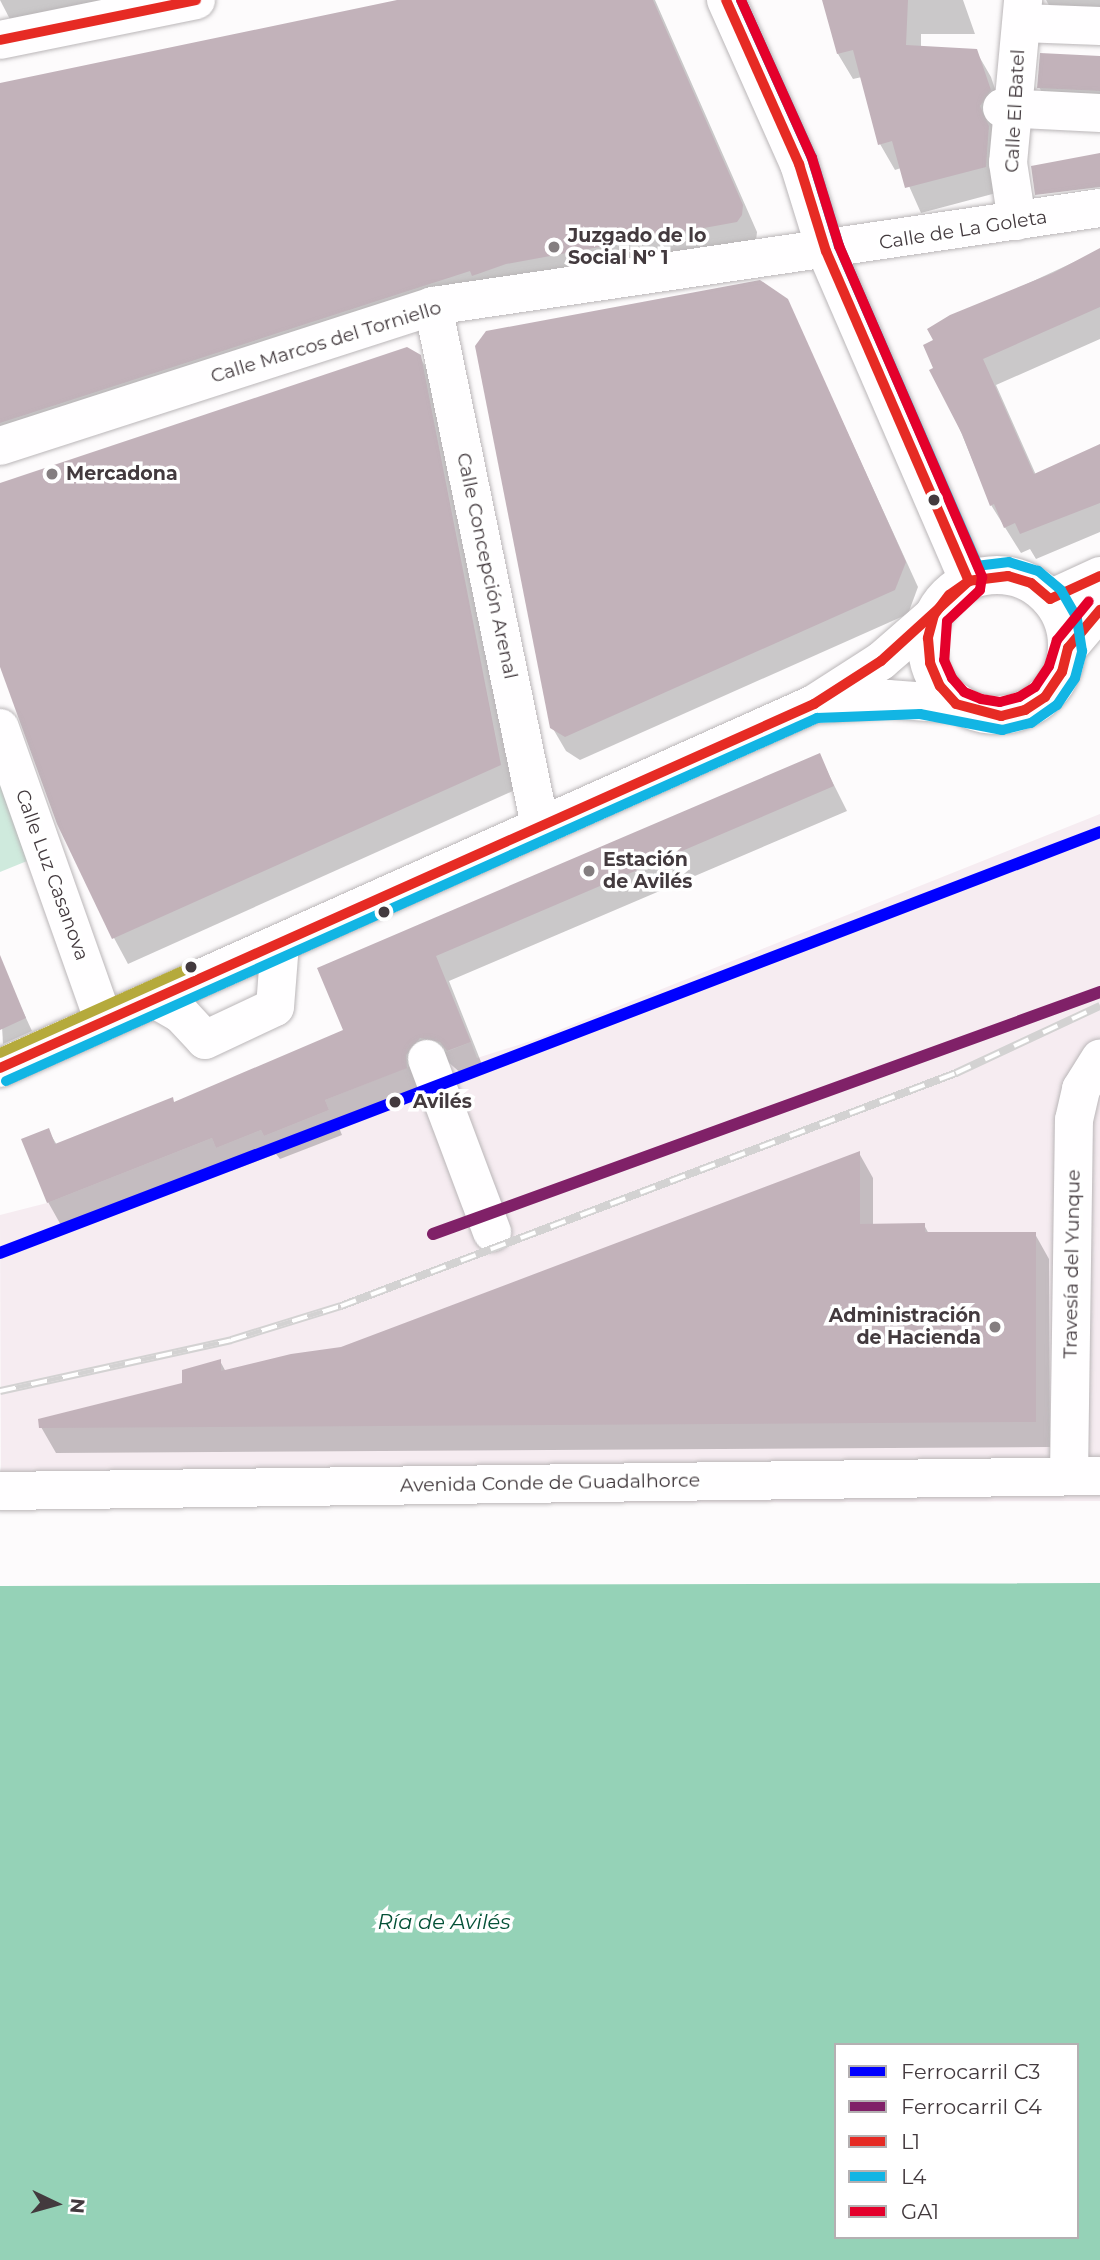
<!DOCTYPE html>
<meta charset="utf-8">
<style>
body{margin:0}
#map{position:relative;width:1100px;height:2260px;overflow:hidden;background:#fdfbfc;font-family:Montserrat,sans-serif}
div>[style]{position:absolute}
.built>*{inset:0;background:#f6ecf1}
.green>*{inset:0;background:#cfeadd}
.water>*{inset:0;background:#95d2b7}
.shadow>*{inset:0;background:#0003}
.building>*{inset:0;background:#c2b2ba}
.roads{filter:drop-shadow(0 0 2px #bab6b8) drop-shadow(0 0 2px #bab6b8)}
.minor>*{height:38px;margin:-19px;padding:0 19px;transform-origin:19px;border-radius:19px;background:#fffeff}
.major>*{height:38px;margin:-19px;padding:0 19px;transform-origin:19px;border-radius:19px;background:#fffeff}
.major>.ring{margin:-19px;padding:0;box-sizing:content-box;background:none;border:38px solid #fffeff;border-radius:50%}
.highway>*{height:38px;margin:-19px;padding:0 19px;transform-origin:19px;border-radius:19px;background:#fffeff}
.rail>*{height:8px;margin-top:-4px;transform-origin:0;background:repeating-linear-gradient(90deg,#fff 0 16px,#d3d2d2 0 32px);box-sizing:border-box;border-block:2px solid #d3d2d2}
.bus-1>*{height:10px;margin:-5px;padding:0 5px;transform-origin:5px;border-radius:5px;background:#e62b24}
.bus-2>*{height:10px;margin:-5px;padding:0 5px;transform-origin:5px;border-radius:5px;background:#12b5e4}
.bus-3>*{height:10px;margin:-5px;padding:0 5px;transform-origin:5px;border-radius:5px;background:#e4002b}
.bus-4>*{height:10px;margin:-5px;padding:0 5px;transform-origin:5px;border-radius:5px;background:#b5aa3c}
.rail-1>*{height:12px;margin:-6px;padding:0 6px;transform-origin:6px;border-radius:6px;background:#00f}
.rail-2>*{height:12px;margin:-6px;padding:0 6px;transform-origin:6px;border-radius:6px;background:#802168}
.dots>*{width:19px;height:19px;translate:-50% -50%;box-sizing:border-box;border:4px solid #fff;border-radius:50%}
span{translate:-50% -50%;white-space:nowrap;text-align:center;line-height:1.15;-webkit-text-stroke:7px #fff;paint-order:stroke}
.street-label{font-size:19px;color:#433a3e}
.poi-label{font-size:19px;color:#433a3e;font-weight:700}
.left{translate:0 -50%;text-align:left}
.right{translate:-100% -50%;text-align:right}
.stop-label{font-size:19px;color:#433a3e;font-weight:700}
.water-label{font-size:21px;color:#045137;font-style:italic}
.legend{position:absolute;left:834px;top:2043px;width:245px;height:196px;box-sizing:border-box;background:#fff;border:2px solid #b4b0b2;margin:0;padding:9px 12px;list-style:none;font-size:21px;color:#433a3e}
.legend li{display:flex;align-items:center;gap:14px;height:35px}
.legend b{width:35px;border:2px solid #b4b0b2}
.north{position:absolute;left:21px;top:2169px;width:70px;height:70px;-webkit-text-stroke:5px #fff;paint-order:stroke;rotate:95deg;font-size:19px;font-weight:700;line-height:28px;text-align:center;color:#433a3e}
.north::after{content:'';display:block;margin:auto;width:24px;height:32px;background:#433a3e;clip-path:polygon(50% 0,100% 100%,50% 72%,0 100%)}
</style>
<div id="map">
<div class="built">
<div style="clip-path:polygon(1100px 814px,1100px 1501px,1px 1505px,0 1215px,47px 1203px,212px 1138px,216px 1148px,261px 1130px,264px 1136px,329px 1110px,325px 1100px,471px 1042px,477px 1058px,534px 1040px)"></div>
</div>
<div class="green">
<div style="clip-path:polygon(0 781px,27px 861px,0 872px)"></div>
</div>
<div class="water">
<div style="clip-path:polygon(evenodd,1100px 1583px,1100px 2260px,0 2260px,0 1586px,1100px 1583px,836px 2045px,1077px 2045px,1077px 2237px,836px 2237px,836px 2045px)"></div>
</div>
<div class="shadow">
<div style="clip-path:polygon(0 0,142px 0,14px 27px)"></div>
<div style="clip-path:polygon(406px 0,655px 0,757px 232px,756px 241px,521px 289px,0 454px,0 85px)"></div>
<div style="clip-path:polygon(824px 0,963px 0,975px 34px,921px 34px,921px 48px,976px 51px,991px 77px,1004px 116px,1000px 192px,921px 213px,901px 168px,895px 170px,880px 144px,862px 77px,853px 79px,838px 54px)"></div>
<div style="clip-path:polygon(1046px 0,1100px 0,1100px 25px,1058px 21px)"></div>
<div style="clip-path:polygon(1100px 49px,1100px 110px,1050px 107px,1039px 87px,1100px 58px)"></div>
<div style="clip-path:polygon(1100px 250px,1100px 339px,996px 385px,1036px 475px,1100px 446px,1100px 532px,1036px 559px,1030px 549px,1021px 553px,991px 505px,935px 369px,935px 340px,930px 329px)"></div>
<div style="clip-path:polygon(787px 300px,918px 587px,908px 614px,580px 760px,566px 751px,552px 727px)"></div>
<div style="clip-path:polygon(419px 356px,435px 382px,515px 790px,128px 964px,114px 938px,0 656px,0 485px)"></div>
<div style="clip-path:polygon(819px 755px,847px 811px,449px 981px,483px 1067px,463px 1075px,447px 1061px,420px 1092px,338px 1125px,342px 1135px,280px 1159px,276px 1154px,231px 1171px,226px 1162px,62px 1227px,48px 1202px,48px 1130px,57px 1145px,174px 1104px,345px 1031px,319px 969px)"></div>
<div style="clip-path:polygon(0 990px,15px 994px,32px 1031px,3px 1044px)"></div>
<div style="clip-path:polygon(859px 1153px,873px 1178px,873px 1226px,924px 1225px,929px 1234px,1035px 1234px,1049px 1259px,1050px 1447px,56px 1453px,41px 1427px,184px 1384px,220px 1361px,226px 1372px,342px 1349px)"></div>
</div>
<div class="building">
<div style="clip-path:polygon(397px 0,653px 0,743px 205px,742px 215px,737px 222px,506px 264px,472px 276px,470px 271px,0 423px,0 83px)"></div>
<div style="clip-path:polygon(822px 0,908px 0,906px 45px,977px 49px,991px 90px,980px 106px,989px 126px,986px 167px,905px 188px,892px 141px,878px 145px,853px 50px,837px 54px)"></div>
<div style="clip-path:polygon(1040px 53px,1100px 56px,1100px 91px,1037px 88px)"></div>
<div style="clip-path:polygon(1100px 153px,1100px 187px,1035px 195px,1031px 166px)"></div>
<div style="clip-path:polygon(1100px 248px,1100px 307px,983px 359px,1034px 474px,1100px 444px,1100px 503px,1020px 534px,1015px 523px,1004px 528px,994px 504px,990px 506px,962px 434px,929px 370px,933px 368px,923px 345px,933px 340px,927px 329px,950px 315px,1053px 273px)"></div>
<div style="clip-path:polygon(760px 280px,788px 299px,906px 562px,895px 590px,565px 737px,550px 728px,475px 346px,486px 331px)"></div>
<div style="clip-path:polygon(407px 347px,421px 355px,501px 765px,112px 939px,57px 824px,0 667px,0 483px)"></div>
<div style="clip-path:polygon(820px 753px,834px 786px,436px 956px,471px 1042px,447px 1051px,440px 1042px,420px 1038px,406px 1055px,407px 1068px,325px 1100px,329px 1110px,264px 1136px,261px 1130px,216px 1148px,212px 1138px,47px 1203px,21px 1139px,49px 1128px,55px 1144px,173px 1097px,174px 1102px,343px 1030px,317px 968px)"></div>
<div style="clip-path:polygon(0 955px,26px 1018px,0 1030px)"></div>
<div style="clip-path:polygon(860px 1151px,860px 1224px,925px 1223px,925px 1232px,1036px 1232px,1036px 1422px,39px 1428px,38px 1419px,182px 1383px,182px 1370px,221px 1359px,221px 1371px,291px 1354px,341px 1347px)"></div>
</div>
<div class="roads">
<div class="minor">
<div style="left:726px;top:0;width:180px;rotate:66deg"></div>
<div style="left:799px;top:164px;width:91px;rotate:72.8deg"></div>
<div style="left:826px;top:251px;width:360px;rotate:66.6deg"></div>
<div style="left:1022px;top:23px;width:78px;rotate:2.2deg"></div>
<div style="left:0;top:40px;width:200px;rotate:-11.5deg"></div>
<div style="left:1002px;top:108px;width:98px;rotate:2.9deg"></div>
<div style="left:1017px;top:221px;width:59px;rotate:-98.8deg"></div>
<div style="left:1008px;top:163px;width:164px;rotate:-84.7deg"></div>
<div style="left:433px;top:306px;width:531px;rotate:78.37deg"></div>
<div style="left:0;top:446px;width:455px;rotate:-17.9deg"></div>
<div style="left:433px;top:306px;width:674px;rotate:-8.36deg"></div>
<div style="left:0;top:728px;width:311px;rotate:70.5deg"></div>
<div style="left:155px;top:999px;width:30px;rotate:30deg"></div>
<div style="left:181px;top:1014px;width:35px;rotate:47deg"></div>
<div style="left:205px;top:1040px;width:77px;rotate:-25.2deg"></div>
<div style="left:275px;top:1007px;width:64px;rotate:-85.5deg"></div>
<div style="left:427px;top:1059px;width:185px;rotate:69.4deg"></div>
<div style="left:1069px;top:1476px;width:356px;rotate:-89.2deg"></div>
<div style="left:1074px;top:1120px;width:32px;rotate:-77deg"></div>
<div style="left:1081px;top:1089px;width:36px;rotate:-58deg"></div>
</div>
<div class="major">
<div class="ring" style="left:927px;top:575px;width:102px;height:102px"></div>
<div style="left:1050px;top:599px;width:55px;rotate:-24.7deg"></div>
<div style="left:1068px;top:648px;width:50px;rotate:-49.9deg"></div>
<div style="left:819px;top:704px;width:69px;rotate:-4.1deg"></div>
<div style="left:888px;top:699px;width:68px;rotate:4.2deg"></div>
<div style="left:0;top:1068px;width:892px;rotate:-24.09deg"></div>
<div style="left:814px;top:704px;width:80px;rotate:-32.7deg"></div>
<div style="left:881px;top:661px;width:70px;rotate:-41deg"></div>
</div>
<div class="highway">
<div style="left:0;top:1491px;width:1100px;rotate:-0.78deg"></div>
</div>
</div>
<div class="rail">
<div style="left:0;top:1391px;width:237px;rotate:-12.4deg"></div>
<div style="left:231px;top:1340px;width:115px;rotate:-17.2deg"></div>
<div style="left:341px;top:1306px;width:658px;rotate:-20.75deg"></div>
<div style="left:956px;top:1073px;width:159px;rotate:-25deg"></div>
</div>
<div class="bus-1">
<div style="left:726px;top:0;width:180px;rotate:66deg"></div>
<div style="left:799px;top:164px;width:91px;rotate:72.8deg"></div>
<div style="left:826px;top:251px;width:360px;rotate:66.6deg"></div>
<div style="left:0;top:40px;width:200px;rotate:-11.5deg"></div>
<div style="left:1100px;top:576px;width:55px;rotate:155.3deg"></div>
<div style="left:1050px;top:599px;width:25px;rotate:-140deg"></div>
<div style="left:1031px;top:583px;width:24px;rotate:-163deg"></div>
<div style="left:1008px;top:576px;width:39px;rotate:173deg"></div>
<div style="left:969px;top:581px;width:24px;rotate:145deg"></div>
<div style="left:949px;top:595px;width:25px;rotate:127deg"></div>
<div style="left:934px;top:615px;width:24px;rotate:105deg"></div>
<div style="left:928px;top:638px;width:25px;rotate:85deg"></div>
<div style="left:930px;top:663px;width:25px;rotate:67deg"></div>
<div style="left:940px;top:686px;width:24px;rotate:48deg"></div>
<div style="left:956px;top:704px;width:47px;rotate:14.9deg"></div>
<div style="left:1001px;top:716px;width:25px;rotate:-14deg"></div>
<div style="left:1025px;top:710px;width:24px;rotate:-33deg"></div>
<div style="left:1045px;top:697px;width:30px;rotate:-56deg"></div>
<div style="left:1062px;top:672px;width:25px;rotate:-76deg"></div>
<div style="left:1068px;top:648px;width:50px;rotate:-49.9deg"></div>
<div style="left:0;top:1068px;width:892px;rotate:-24.09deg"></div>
<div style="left:814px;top:704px;width:80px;rotate:-32.7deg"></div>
<div style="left:881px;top:661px;width:119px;rotate:-42.3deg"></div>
</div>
<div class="bus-2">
<div style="left:6px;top:1081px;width:889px;rotate:-24.11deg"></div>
<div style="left:817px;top:718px;width:103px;rotate:-2.2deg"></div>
<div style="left:920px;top:714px;width:84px;rotate:11deg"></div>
<div style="left:1002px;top:730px;width:30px;rotate:-14deg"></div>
<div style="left:1031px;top:723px;width:32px;rotate:-35deg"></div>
<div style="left:1057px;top:705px;width:32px;rotate:-56deg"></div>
<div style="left:1075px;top:678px;width:28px;rotate:-75deg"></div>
<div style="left:1082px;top:651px;width:33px;rotate:-99deg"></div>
<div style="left:1077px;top:618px;width:32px;rotate:-120deg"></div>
<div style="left:1061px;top:590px;width:30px;rotate:-140deg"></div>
<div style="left:1038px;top:571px;width:30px;rotate:-163deg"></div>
<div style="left:1009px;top:562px;width:31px;rotate:173deg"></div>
<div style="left:978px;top:566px;width:349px;rotate:-113.5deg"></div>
<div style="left:839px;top:246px;width:92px;rotate:-107.1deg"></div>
<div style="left:812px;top:158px;width:173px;rotate:-114.2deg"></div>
</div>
<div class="bus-3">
<div style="left:741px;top:0;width:173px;rotate:65.8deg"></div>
<div style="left:812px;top:158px;width:92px;rotate:72.9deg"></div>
<div style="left:839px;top:246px;width:361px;rotate:66.6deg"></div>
<div style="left:982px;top:577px;width:13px;rotate:99deg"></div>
<div style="left:980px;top:590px;width:45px;rotate:136.8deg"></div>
<div style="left:947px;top:621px;width:39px;rotate:94deg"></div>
<div style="left:944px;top:660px;width:20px;rotate:66deg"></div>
<div style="left:952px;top:678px;width:18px;rotate:49deg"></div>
<div style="left:964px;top:692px;width:18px;rotate:22deg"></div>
<div style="left:981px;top:699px;width:19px;rotate:9deg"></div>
<div style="left:1000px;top:702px;width:20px;rotate:-15deg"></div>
<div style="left:1019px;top:697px;width:19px;rotate:-32deg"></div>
<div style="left:1035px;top:687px;width:25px;rotate:-56deg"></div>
<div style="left:1049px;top:666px;width:27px;rotate:-73deg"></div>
<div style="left:1057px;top:640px;width:50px;rotate:-50.6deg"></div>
</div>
<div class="bus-4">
<div style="left:0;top:1053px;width:209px;rotate:-24.2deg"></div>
</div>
<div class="rail-1">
<div style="left:0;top:1253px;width:1178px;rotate:-20.94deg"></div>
</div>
<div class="rail-2">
<div style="left:433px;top:1234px;width:710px;rotate:-19.94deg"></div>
</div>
<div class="dots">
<div style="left:554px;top:247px;background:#847e80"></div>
<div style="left:52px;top:474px;background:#847e80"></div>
<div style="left:934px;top:500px;background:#433a3e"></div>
<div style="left:589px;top:871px;background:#847e80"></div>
<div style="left:384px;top:912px;background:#433a3e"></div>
<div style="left:191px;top:967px;background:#433a3e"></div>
<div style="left:395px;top:1102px;background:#433a3e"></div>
<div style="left:995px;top:1327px;background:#847e80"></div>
</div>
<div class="street-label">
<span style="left:1015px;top:111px;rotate:-87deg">Calle El Batel</span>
<span style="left:963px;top:230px;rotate:-9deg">Calle de La Goleta</span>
<span style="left:326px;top:342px;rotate:-17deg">Calle Marcos del Torniello</span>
<span style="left:487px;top:566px;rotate:78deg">Calle Concepción Arenal</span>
<span style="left:52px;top:875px;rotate:70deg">Calle Luz Casanova</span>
<span style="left:1072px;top:1264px;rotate:-89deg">Travesía del Yunque</span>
<span style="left:550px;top:1483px;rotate:-1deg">Avenida Conde de Guadalhorce</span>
</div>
<div class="poi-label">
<span class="left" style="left:568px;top:247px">Juzgado de lo<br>Social Nº 1</span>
<span class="left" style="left:66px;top:474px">Mercadona</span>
<span class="left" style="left:603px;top:871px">Estación<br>de Avilés</span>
<span class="right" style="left:981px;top:1327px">Administración<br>de Hacienda</span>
</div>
<div class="stop-label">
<span class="left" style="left:413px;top:1102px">Avilés</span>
</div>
<div class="water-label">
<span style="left:444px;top:1922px">Ría de Avilés</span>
</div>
<ul class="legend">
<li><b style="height:9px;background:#00f"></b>Ferrocarril C3</li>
<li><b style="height:9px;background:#802168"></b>Ferrocarril C4</li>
<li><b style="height:9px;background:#e62b24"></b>L1</li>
<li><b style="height:9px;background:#12b5e4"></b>L4</li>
<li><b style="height:9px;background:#e4002b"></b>GA1</li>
</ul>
<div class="north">N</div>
</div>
